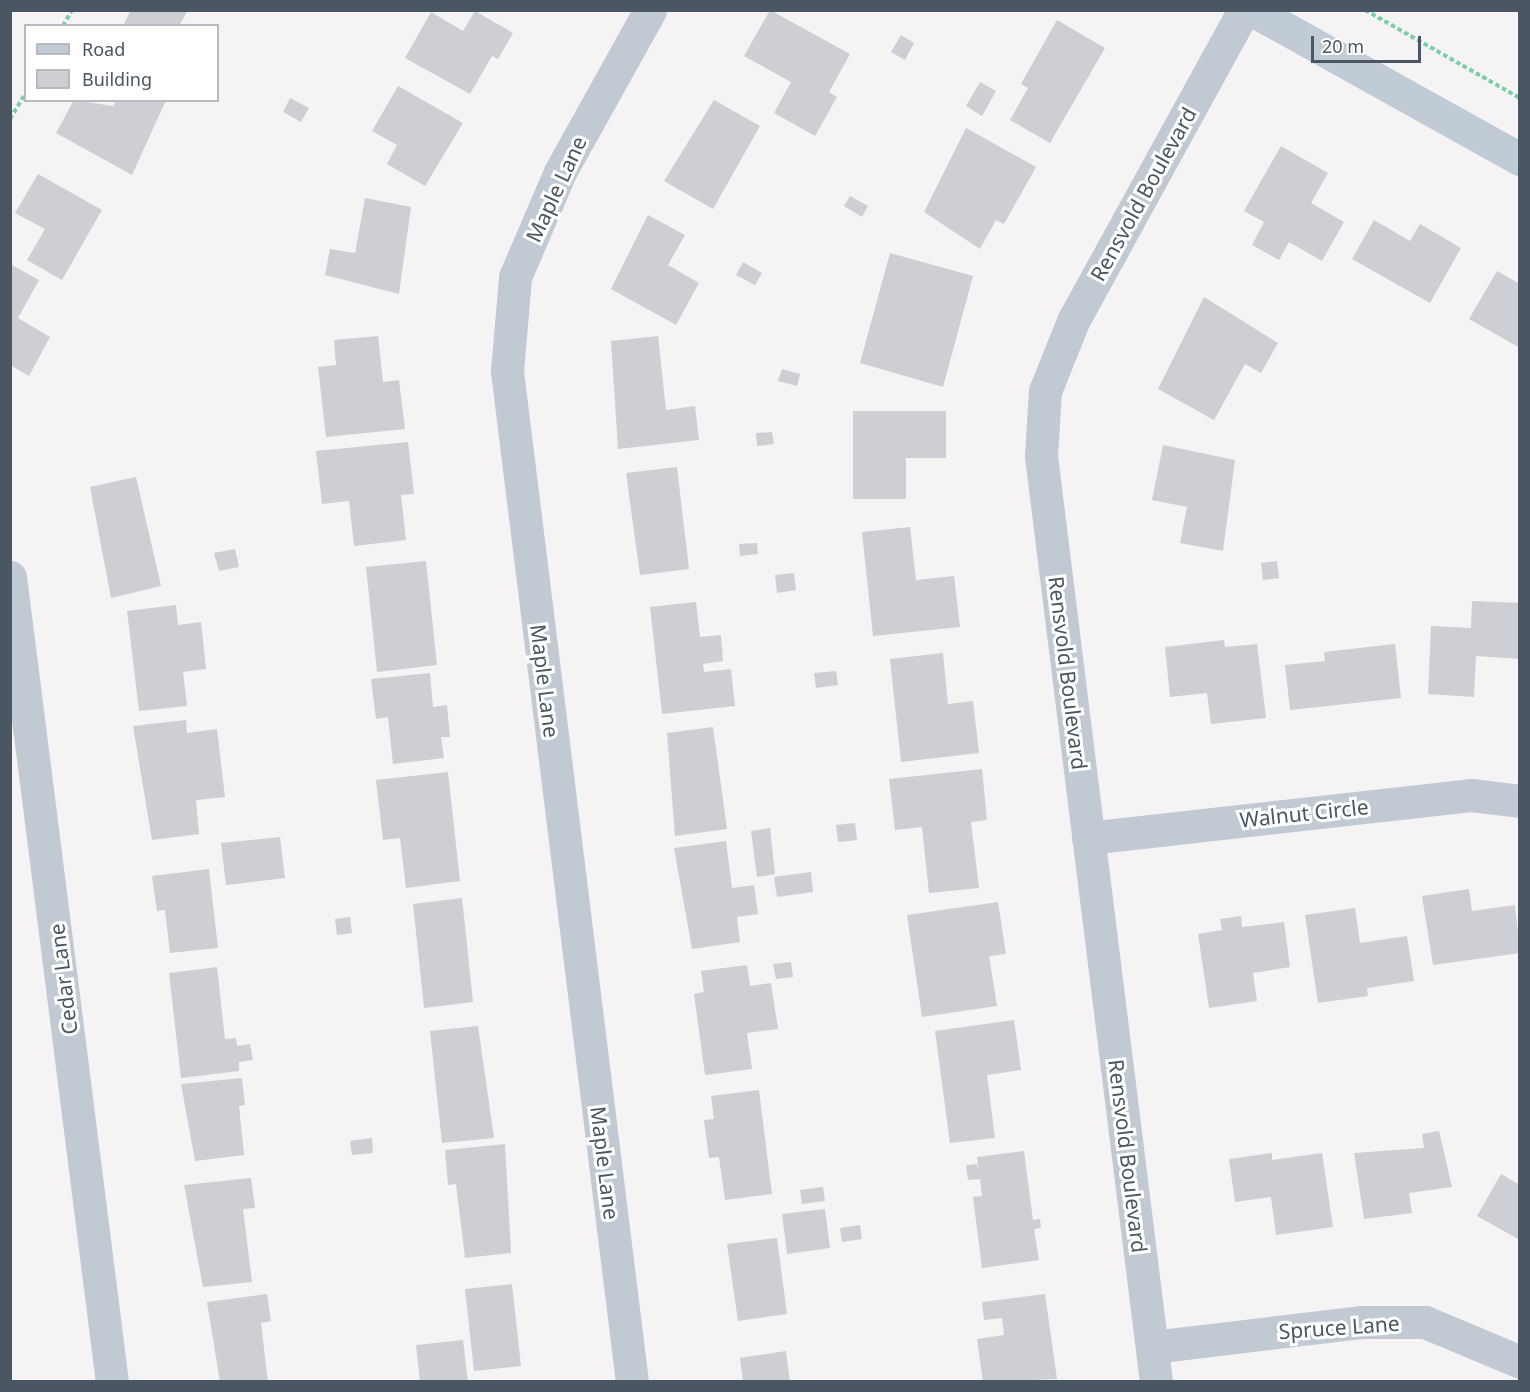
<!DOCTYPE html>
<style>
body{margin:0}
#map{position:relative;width:1530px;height:1392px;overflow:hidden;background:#f5f3f3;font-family:"Noto Sans",sans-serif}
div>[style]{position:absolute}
.building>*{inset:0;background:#cdcfd5}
.path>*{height:4px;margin-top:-2px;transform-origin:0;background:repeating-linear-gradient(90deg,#7ad0a6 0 4.5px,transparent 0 7.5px)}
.street>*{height:33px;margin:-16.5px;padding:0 16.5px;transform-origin:16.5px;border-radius:16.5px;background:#c1cad2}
.secondary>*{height:33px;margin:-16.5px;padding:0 16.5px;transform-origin:16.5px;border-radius:16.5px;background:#c1cbd6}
span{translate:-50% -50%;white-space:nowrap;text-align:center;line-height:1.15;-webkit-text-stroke:6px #fff;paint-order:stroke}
.street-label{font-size:21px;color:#4a5661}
.frame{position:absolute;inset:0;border:12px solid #4a5661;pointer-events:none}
.legend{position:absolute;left:24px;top:24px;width:195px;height:78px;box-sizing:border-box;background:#fff;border:2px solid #b7bbc0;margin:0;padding:8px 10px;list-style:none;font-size:18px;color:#4a5661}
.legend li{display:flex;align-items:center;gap:12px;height:30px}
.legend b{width:30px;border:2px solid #b7bbc0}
.scale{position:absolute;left:1311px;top:36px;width:110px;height:27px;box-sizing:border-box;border:3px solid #4a5661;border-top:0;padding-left:8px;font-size:18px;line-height:21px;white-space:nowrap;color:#4a5661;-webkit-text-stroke:4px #fff;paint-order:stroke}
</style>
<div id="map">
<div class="building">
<div style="clip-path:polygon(131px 10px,188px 10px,179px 26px,123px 26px)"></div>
<div style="clip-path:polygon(770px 10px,850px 54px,829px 92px,837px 97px,815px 136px,774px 113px,791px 82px,744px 56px)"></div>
<div style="clip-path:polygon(475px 11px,513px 33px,498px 59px,492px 56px,470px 94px,405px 58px,431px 12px,463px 31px)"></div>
<div style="clip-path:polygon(1057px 20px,1105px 48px,1050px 143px,1010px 120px,1028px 88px,1021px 84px)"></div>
<div style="clip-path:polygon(901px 35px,914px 43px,905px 60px,891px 52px)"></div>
<div style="clip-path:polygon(980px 82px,996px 91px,982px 116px,966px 106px)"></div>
<div style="clip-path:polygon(398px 86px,463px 123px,425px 186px,387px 164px,397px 145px,372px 131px)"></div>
<div style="clip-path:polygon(290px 98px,309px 108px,301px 122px,283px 112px)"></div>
<div style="clip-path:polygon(74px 100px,113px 106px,116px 100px,166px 100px,132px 175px,56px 133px)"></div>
<div style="clip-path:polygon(714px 100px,760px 126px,713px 209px,664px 181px)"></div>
<div style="clip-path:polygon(966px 128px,1036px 167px,1004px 224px,996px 220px,980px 249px,924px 212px)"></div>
<div style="clip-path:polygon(1281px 146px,1328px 173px,1311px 203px,1344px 222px,1322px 261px,1289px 242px,1279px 260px,1252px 245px,1264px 222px,1244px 211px)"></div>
<div style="clip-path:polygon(38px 174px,102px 210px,62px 280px,27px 260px,45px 229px,15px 213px)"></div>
<div style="clip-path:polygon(850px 196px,868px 206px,862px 217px,844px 206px)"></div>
<div style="clip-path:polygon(365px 198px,411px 207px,399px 294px,325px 275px,330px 249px,355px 253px)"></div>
<div style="clip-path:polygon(648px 215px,685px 235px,668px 265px,699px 283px,676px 325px,611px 289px)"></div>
<div style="clip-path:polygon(1374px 220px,1410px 241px,1420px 224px,1461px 248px,1430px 303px,1352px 259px)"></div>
<div style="clip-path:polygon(890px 253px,973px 276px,943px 387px,860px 363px)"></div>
<div style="clip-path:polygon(743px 262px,762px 273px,755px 285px,736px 275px)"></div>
<div style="clip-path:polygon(10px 264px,39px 280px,18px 318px,50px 337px,29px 376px,10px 365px)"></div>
<div style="clip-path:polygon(1497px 271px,1520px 284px,1520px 348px,1469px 319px)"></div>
<div style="clip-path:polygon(1204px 297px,1278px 343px,1261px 373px,1245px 364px,1214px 420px,1158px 389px)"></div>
<div style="clip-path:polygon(378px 336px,383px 382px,399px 380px,405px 429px,326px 437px,318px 367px,336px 365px,334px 340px)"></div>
<div style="clip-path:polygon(658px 336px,666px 410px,695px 406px,699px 440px,618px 449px,611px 341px)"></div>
<div style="clip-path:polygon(782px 369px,800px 374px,797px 386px,778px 381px)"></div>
<div style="clip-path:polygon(853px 411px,946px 411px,946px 458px,906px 458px,906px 499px,853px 499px)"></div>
<div style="clip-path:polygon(772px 432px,774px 444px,757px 446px,756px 433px)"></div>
<div style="clip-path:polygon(408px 442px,414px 494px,401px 495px,406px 540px,354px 546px,349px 501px,322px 504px,316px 451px)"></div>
<div style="clip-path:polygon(1163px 445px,1235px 460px,1223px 551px,1180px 543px,1187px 507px,1152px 500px)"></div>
<div style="clip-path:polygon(677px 467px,689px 569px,640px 575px,626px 473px)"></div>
<div style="clip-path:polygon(136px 477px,161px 586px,111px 598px,90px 487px)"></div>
<div style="clip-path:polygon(910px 527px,916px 580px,954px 576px,960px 627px,873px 636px,862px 532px)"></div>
<div style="clip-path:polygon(757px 543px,758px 554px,740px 556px,739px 544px)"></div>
<div style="clip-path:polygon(235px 549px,239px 567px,219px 571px,214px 553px)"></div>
<div style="clip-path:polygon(426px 561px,437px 665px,377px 672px,366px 567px)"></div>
<div style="clip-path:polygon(1277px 561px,1279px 578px,1263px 580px,1261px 563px)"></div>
<div style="clip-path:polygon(794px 573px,796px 590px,777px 593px,775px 575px)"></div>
<div style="clip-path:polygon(1472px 601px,1520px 603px,1520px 659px,1476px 656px,1474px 697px,1428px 694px,1431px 626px,1471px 628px)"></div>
<div style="clip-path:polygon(696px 602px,700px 637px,721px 635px,723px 661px,703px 664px,704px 672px,731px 669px,735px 706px,662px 714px,650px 607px)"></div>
<div style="clip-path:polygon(176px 605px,178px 625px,201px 622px,206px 669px,183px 672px,187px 706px,139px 711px,127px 611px)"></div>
<div style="clip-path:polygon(1224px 640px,1225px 647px,1257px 644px,1266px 718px,1211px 724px,1207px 693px,1170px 697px,1165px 647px)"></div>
<div style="clip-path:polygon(1395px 644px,1401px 698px,1290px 710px,1285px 665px,1325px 661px,1324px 652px)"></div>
<div style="clip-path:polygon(943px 653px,948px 704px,973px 701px,979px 753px,901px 762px,890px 659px)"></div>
<div style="clip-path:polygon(836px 671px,838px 685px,816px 688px,814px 673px)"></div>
<div style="clip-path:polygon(430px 673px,433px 707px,447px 705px,450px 737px,441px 737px,444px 758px,393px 764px,388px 717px,376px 719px,371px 679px)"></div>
<div style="clip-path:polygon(186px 720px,187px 733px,217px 729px,225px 797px,196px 800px,199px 834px,152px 840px,133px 726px)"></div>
<div style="clip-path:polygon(713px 727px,727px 829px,675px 836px,667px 733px)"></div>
<div style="clip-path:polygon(982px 769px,987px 820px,971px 822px,979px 888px,929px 893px,922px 827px,895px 830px,889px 779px)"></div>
<div style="clip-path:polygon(448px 772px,460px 881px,406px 888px,400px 838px,383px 840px,376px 780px)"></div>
<div style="clip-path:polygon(855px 823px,857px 840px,838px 842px,836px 825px)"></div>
<div style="clip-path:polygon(770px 828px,775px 874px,757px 877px,751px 831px)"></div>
<div style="clip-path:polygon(280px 837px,285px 878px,226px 885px,221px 843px)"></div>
<div style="clip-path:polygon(726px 841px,732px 888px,754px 885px,758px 914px,737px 917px,740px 942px,692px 949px,674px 848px)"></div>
<div style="clip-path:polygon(209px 869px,218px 948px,170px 953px,165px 910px,157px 911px,152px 876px)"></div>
<div style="clip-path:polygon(811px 872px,813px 892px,777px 897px,774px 877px)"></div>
<div style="clip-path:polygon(1469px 889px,1472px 911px,1515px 905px,1520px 953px,1433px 965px,1422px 896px)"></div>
<div style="clip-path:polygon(462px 898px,473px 1002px,424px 1008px,413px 904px)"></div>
<div style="clip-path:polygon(998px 902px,1006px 954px,989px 956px,997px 1006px,922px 1017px,907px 915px)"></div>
<div style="clip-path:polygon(1355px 908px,1360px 943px,1407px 936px,1414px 981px,1367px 988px,1368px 996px,1318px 1003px,1305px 915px)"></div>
<div style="clip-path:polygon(1241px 916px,1242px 927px,1284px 922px,1290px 967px,1253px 973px,1257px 1001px,1209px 1008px,1198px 934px,1222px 930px,1220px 919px)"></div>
<div style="clip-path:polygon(350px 917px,352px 933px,337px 935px,335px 919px)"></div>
<div style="clip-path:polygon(791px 962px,793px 977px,776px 979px,773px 964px)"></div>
<div style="clip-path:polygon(747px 965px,750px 986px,771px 983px,778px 1029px,747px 1033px,752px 1069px,705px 1075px,694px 994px,704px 992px,701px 971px)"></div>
<div style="clip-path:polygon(217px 967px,225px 1039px,236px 1038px,237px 1046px,250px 1044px,253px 1060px,239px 1062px,239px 1071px,181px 1078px,169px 973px)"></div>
<div style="clip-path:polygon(1014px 1020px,1021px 1070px,987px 1075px,995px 1138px,950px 1143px,935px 1031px)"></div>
<div style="clip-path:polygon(478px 1026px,494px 1138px,442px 1143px,430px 1031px)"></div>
<div style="clip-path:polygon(242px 1078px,245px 1105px,239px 1106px,244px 1155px,195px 1161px,181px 1084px)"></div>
<div style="clip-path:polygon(759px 1090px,772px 1194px,725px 1200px,719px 1157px,709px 1158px,704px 1120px,714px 1119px,711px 1096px)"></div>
<div style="clip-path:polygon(1439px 1131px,1452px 1187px,1409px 1193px,1412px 1213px,1364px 1219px,1354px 1153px,1424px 1148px,1422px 1134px)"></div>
<div style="clip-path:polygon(372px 1138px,373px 1153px,352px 1155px,350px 1141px)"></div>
<div style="clip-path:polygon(505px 1144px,511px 1253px,465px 1258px,456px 1184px,448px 1185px,445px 1150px)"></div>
<div style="clip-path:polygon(1024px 1151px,1033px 1220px,1040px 1219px,1041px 1228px,1034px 1229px,1039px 1260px,982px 1268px,973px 1197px,982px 1196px,980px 1179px,968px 1180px,966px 1165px,977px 1164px,979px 1173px,977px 1157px)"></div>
<div style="clip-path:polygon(1272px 1153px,1272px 1160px,1322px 1153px,1333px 1227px,1276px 1235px,1271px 1197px,1235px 1202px,1229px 1159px)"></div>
<div style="clip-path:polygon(1501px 1174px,1520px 1185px,1520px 1240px,1477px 1216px)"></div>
<div style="clip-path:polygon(251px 1178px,255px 1208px,243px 1209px,252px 1282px,203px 1287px,184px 1185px)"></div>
<div style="clip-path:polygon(823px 1187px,825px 1201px,802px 1204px,800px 1190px)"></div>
<div style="clip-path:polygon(825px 1209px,830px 1248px,787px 1254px,782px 1214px)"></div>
<div style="clip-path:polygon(860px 1225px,862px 1239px,842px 1242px,840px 1228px)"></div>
<div style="clip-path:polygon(777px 1238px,787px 1314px,738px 1321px,727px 1244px)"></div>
<div style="clip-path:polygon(512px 1284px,521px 1366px,474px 1371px,465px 1289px)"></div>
<div style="clip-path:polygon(267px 1294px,271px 1321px,261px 1323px,268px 1382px,220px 1382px,207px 1302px)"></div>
<div style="clip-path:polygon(1045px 1294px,1057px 1379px,983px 1382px,977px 1339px,1004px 1335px,1002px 1318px,984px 1320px,982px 1302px)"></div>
<div style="clip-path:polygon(463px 1340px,468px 1382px,420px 1382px,416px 1345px)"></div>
<div style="clip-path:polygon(786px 1351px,790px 1382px,743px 1382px,740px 1358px)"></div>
</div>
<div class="path">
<div style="left:1365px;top:10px;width:178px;rotate:29.6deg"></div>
<div style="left:63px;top:26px;width:18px;rotate:-61deg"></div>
<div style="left:10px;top:119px;width:31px;rotate:-59deg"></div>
</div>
<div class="street">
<div style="left:10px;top:577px;width:811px;rotate:82.78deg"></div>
<div style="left:1088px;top:838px;width:385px;rotate:-6.4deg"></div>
<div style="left:1471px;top:795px;width:49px;rotate:7deg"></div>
<div style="left:1152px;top:1347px;width:210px;rotate:-6.8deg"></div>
<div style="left:1361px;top:1322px;width:64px"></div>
<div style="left:1425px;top:1322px;width:103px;rotate:22.8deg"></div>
<div style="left:632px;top:1382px;width:1019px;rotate:-97.05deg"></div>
<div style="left:507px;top:371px;width:94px;rotate:-85.1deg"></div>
<div style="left:515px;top:277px;width:114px;rotate:-66.8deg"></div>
<div style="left:560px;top:172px;width:185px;rotate:-60.9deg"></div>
<div style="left:1156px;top:1382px;width:933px;rotate:-97.08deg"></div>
<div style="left:1041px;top:456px;width:65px;rotate:-86.5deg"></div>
<div style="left:1045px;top:391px;width:75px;rotate:-68.2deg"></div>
<div style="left:1073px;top:321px;width:355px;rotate:-61.2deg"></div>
</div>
<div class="secondary">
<div style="left:1252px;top:10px;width:307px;rotate:29.1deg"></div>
</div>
<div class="street-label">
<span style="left:556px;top:189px;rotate:-65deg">Maple Lane</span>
<span style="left:1143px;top:194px;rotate:-61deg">Rensvold Boulevard</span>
<span style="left:1068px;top:673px;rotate:83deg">Rensvold Boulevard</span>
<span style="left:545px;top:681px;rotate:83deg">Maple Lane</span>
<span style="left:1304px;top:813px;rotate:-6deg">Walnut Circle</span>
<span style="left:63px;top:979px;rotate:-97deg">Cedar Lane</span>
<span style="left:1128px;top:1156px;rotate:83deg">Rensvold Boulevard</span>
<span style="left:605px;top:1163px;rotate:83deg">Maple Lane</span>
<span style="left:1339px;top:1327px;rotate:-4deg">Spruce Lane</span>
</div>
<div class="frame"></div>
<ul class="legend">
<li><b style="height:8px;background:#c1cbd6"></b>Road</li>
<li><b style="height:16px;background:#cdcfd5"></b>Building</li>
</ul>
<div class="scale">20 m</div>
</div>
